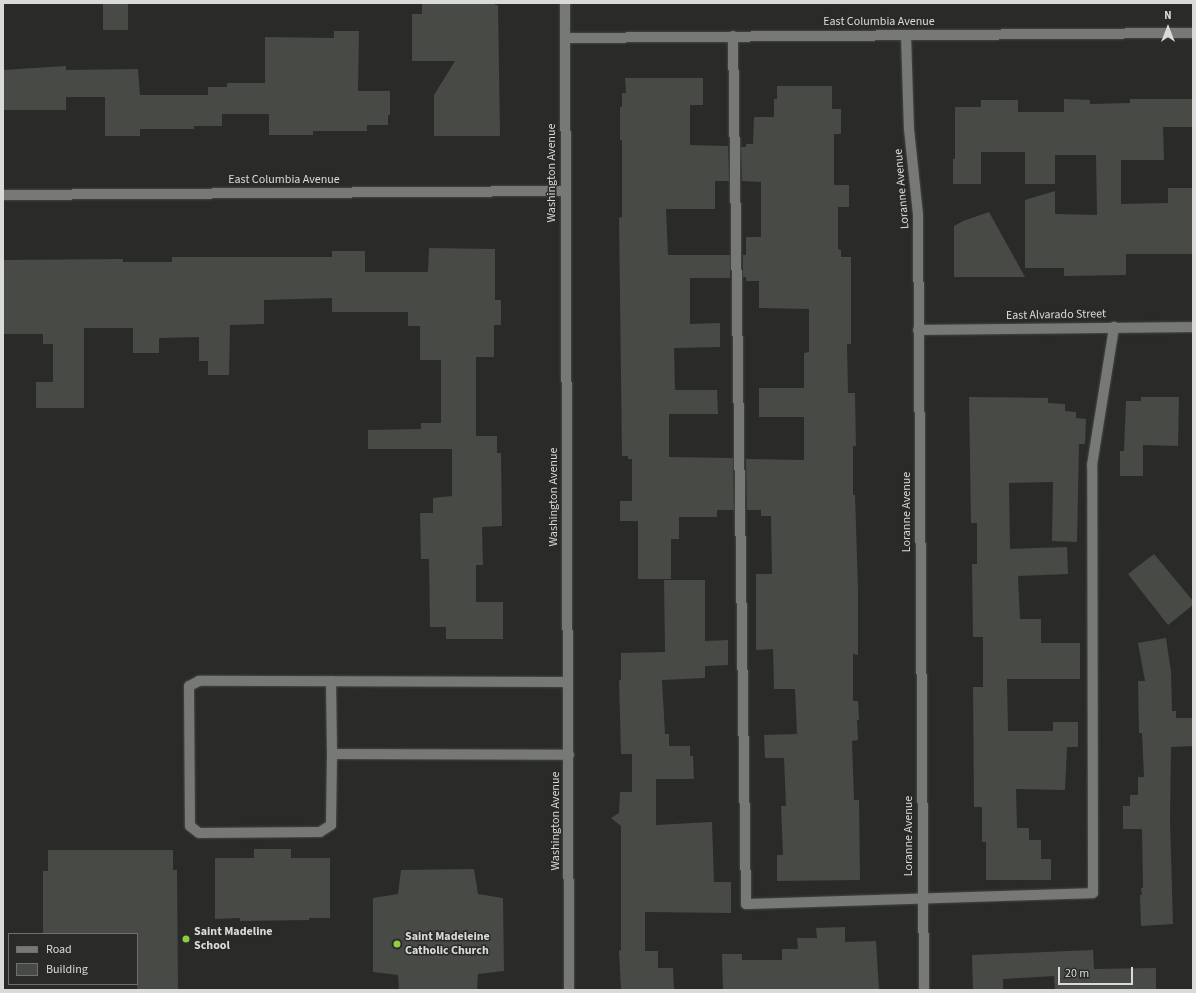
<!DOCTYPE html>
<style>
body{margin:0}
#map{position:relative;width:1196px;height:993px;overflow:hidden;background:#2a2b28;font-family:"Source Sans 3",sans-serif}
div>[style]{position:absolute}
.building>*{inset:0;background:#484a46}
.roads{filter:drop-shadow(0 0 1px #464845) drop-shadow(0 0 1px #464845)}
.minor>*{height:10px;margin:-5px;padding:0 5px;transform-origin:5px;border-radius:5px;background:#767975}
.dots>*{width:11px;height:11px;translate:-50% -50%;box-sizing:border-box;border:2px solid #2a2b28;border-radius:50%}
span{translate:-50% -50%;white-space:nowrap;text-align:center;line-height:1.15;-webkit-text-stroke:3px #2a2b28;paint-order:stroke}
.street-label{font-size:12px;color:#dadbd9}
.poi-label{font-size:12px;color:#dadbd9;font-weight:700}
.left{translate:0 -50%;text-align:left}
.frame{position:absolute;inset:0;border:4px solid #dadbd9;pointer-events:none}
.legend{position:absolute;left:8px;top:933px;width:130px;height:52px;box-sizing:border-box;background:#2a2b28;border:1px solid #70716f;margin:0;padding:5px 7px;list-style:none;font-size:12px;color:#dadbd9}
.legend li{display:flex;align-items:center;gap:8px;height:20px}
.legend b{width:20px;border:1px solid #70716f}
.north{position:absolute;left:1148px;top:8px;width:40px;height:40px;-webkit-text-stroke:3px #2a2b28;paint-order:stroke;rotate:0deg;font-size:11px;font-weight:700;line-height:16px;text-align:center;color:#dadbd9}
.north::after{content:'';display:block;margin:auto;width:14px;height:18px;background:#dadbd9;clip-path:polygon(50% 0,100% 100%,50% 72%,0 100%)}
.scale{position:absolute;left:1058px;top:967px;width:75px;height:18px;box-sizing:border-box;border:2px solid #dadbd9;border-top:0;padding-left:5px;font-size:12px;line-height:14px;white-space:nowrap;color:#dadbd9;-webkit-text-stroke:3px #2a2b28;paint-order:stroke}
</style>
<div id="map">
<div class="building">
<div style="clip-path:polygon(103px 3px,128px 3px,128px 30px,103px 30px)"></div>
<div style="clip-path:polygon(422px 3px,495px 3px,495px 5px,498px 5px,500px 136px,434px 136px,434px 95px,455px 61px,412px 61px,412px 14px,422px 14px)"></div>
<div style="clip-path:polygon(334px 31px,359px 31px,358px 91px,390px 91px,390px 115px,388px 115px,388px 125px,367px 125px,367px 131px,313px 131px,313px 135px,269px 135px,269px 114px,222px 114px,222px 126px,194px 126px,194px 129px,140px 129px,140px 136px,105px 136px,105px 97px,66px 97px,66px 110px,3px 110px,3px 70px,66px 66px,66px 70px,138px 69px,140px 95px,208px 95px,208px 87px,227px 87px,227px 83px,265px 83px,265px 37px,334px 38px)"></div>
<div style="clip-path:polygon(625px 78px,703px 78px,703px 105px,690px 105px,690px 145px,728px 146px,729px 181px,715px 181px,715px 209px,666px 209px,668px 255px,730px 255px,730px 278px,690px 278px,690px 324px,720px 323px,720px 347px,674px 348px,675px 390px,717px 390px,718px 414px,669px 414px,669px 457px,733px 458px,734px 510px,717px 510px,717px 517px,679px 517px,679px 539px,671px 539px,671px 579px,638px 579px,638px 521px,620px 521px,620px 501px,632px 501px,632px 459px,628px 459px,628px 456px,622px 456px,619px 218px,622px 217px,622px 140px,620px 140px,620px 107px,622px 107px,622px 93px,626px 93px)"></div>
<div style="clip-path:polygon(777px 86px,832px 86px,832px 109px,841px 109px,841px 134px,834px 134px,834px 185px,849px 185px,849px 207px,838px 207px,838px 249px,841px 250px,841px 257px,851px 257px,851px 344px,847px 344px,848px 393px,855px 393px,856px 446px,853px 446px,853px 495px,855px 495px,858px 590px,858px 655px,853px 654px,853px 701px,858px 701px,859px 720px,857px 720px,858px 740px,852px 741px,854px 800px,859px 800px,860px 880px,777px 881px,777px 855px,783px 855px,781px 806px,786px 806px,784px 758px,765px 758px,764px 735px,797px 734px,795px 689px,774px 689px,773px 649px,756px 650px,756px 574px,772px 574px,771px 516px,761px 516px,761px 510px,747px 510px,746px 459px,804px 460px,804px 417px,759px 417px,759px 388px,804px 388px,804px 353px,809px 352px,809px 309px,759px 308px,759px 281px,746px 281px,746px 277px,743px 277px,743px 255px,746px 255px,746px 237px,761px 237px,761px 182px,742px 181px,741px 147px,746px 147px,746px 144px,753px 144px,754px 117px,774px 117px,774px 99px,777px 99px)"></div>
<div style="clip-path:polygon(1064px 99px,1090px 100px,1090px 104px,1130px 103px,1130px 99px,1193px 99px,1193px 127px,1163px 127px,1164px 160px,1121px 160px,1121px 204px,1168px 203px,1168px 188px,1193px 188px,1193px 254px,1126px 254px,1126px 275px,1064px 276px,1064px 268px,1025px 268px,1025px 200px,1055px 191px,1055px 214px,1097px 215px,1096px 155px,1055px 155px,1055px 184px,1025px 184px,1025px 152px,981px 152px,981px 184px,953px 184px,953px 159px,955px 159px,955px 107px,981px 107px,981px 100px,1018px 100px,1018px 112px,1064px 112px)"></div>
<div style="clip-path:polygon(989px 212px,1025px 277px,954px 277px,954px 226px,963px 221px)"></div>
<div style="clip-path:polygon(429px 248px,495px 249px,495px 300px,501px 300px,501px 325px,494px 325px,494px 357px,476px 357px,476px 436px,497px 436px,497px 453px,501px 453px,502px 526px,482px 527px,483px 565px,476px 565px,476px 602px,503px 602px,503px 639px,446px 639px,446px 627px,430px 627px,429px 559px,421px 559px,420px 513px,433px 513px,433px 498px,452px 496px,452px 449px,368px 449px,368px 430px,421px 429px,421px 423px,441px 423px,441px 360px,420px 360px,420px 326px,408px 326px,408px 312px,332px 312px,332px 298px,264px 300px,264px 324px,230px 325px,229px 375px,208px 375px,208px 361px,199px 361px,199px 337px,159px 338px,159px 353px,133px 353px,133px 328px,84px 328px,84px 408px,36px 408px,36px 382px,53px 382px,53px 344px,43px 344px,43px 334px,3px 334px,3px 260px,123px 259px,123px 262px,172px 262px,172px 257px,332px 257px,332px 251px,365px 251px,365px 272px,428px 272px)"></div>
<div style="clip-path:polygon(969px 397px,1048px 398px,1048px 403px,1065px 404px,1065px 411px,1076px 412px,1076px 418px,1086px 419px,1085px 444px,1079px 444px,1077px 542px,1052px 541px,1053px 482px,1009px 483px,1010px 549px,1067px 547px,1068px 574px,1018px 576px,1020px 619px,1041px 619px,1041px 643px,1080px 643px,1080px 679px,1007px 679px,1008px 731px,1053px 731px,1053px 722px,1078px 722px,1078px 747px,1067px 747px,1065px 790px,1016px 789px,1017px 828px,1029px 828px,1029px 840px,1041px 840px,1041px 859px,1051px 859px,1051px 880px,986px 880px,986px 842px,982px 842px,982px 807px,974px 807px,973px 687px,983px 687px,983px 637px,973px 637px,972px 564px,977px 564px,977px 523px,971px 523px)"></div>
<div style="clip-path:polygon(1141px 397px,1179px 397px,1178px 446px,1143px 445px,1143px 476px,1120px 476px,1120px 451px,1124px 451px,1126px 401px,1141px 401px)"></div>
<div style="clip-path:polygon(1154px 554px,1193px 601px,1193px 605px,1168px 625px,1128px 574px)"></div>
<div style="clip-path:polygon(664px 580px,705px 580px,705px 641px,728px 640px,728px 665px,705px 666px,705px 678px,662px 680px,665px 734px,669px 734px,669px 746px,690px 746px,690px 756px,693px 756px,694px 779px,656px 779px,656px 825px,712px 822px,714px 882px,731px 882px,731px 913px,645px 912px,645px 951px,658px 951px,658px 968px,673px 968px,674px 990px,621px 990px,619px 951px,621px 950px,621px 826px,611px 818px,619px 813px,620px 792px,632px 792px,632px 754px,621px 754px,619px 680px,621px 680px,621px 653px,665px 652px)"></div>
<div style="clip-path:polygon(1166px 638px,1171px 672px,1172px 711px,1176px 711px,1176px 718px,1193px 718px,1193px 746px,1171px 747px,1170px 821px,1173px 924px,1141px 926px,1140px 895px,1142px 895px,1141px 888px,1143px 888px,1142px 829px,1123px 829px,1123px 806px,1130px 806px,1130px 795px,1138px 795px,1138px 777px,1144px 777px,1142px 733px,1139px 733px,1138px 681px,1145px 681px,1138px 643px)"></div>
<div style="clip-path:polygon(254px 849px,291px 849px,291px 858px,330px 858px,330px 918px,309px 918px,309px 920px,240px 921px,240px 918px,215px 919px,215px 858px,254px 858px)"></div>
<div style="clip-path:polygon(48px 850px,173px 850px,173px 870px,177px 870px,178px 990px,137px 990px,137px 934px,43px 934px,43px 871px,48px 871px)"></div>
<div style="clip-path:polygon(474px 869px,478px 894px,503px 898px,504px 971px,478px 974px,477px 990px,399px 990px,398px 975px,373px 972px,373px 898px,398px 894px,401px 870px)"></div>
<div style="clip-path:polygon(845px 927px,845px 942px,876px 941px,879px 990px,723px 990px,722px 954px,742px 954px,742px 960px,782px 960px,782px 949px,798px 949px,797px 938px,817px 938px,816px 928px)"></div>
<div style="clip-path:polygon(1093px 950px,1094px 969px,1156px 968px,1156px 990px,1055px 990px,1054px 976px,1003px 979px,1003px 990px,973px 990px,972px 955px)"></div>
</div>
<div class="roads">
<div class="minor">
<div style="left:565px;top:3px;width:987px;rotate:89.77deg"></div>
<div style="left:906px;top:35px;width:94px;rotate:88.2deg"></div>
<div style="left:909px;top:129px;width:86px;rotate:84deg"></div>
<div style="left:918px;top:215px;width:775px;rotate:89.56deg"></div>
<div style="left:733px;top:36px;width:868px;rotate:89.14deg"></div>
<div style="left:746px;top:904px;width:347px;rotate:-1.8deg"></div>
<div style="left:1093px;top:893px;width:428px;rotate:-90.1deg"></div>
<div style="left:1092px;top:465px;width:140px;rotate:-80.9deg"></div>
<div style="left:565px;top:38px;width:628px;rotate:-0.46deg"></div>
<div style="left:3px;top:195px;width:562px;rotate:-0.41deg"></div>
<div style="left:918px;top:330px;width:275px;rotate:-0.6deg"></div>
<div style="left:331px;top:681px;width:73px;rotate:89.2deg"></div>
<div style="left:568px;top:682px;width:369px;rotate:-179.8deg"></div>
<div style="left:199px;top:681px;width:11px;rotate:153deg"></div>
<div style="left:189px;top:686px;width:140px;rotate:89.6deg"></div>
<div style="left:190px;top:826px;width:11px;rotate:38deg"></div>
<div style="left:199px;top:833px;width:121px;rotate:-0.5deg"></div>
<div style="left:320px;top:832px;width:13px;rotate:-32deg"></div>
<div style="left:331px;top:825px;width:71px;rotate:-89.2deg"></div>
<div style="left:332px;top:754px;width:237px;rotate:0.2deg"></div>
</div>
</div>
<div class="dots">
<div style="left:186px;top:939px;background:#8ece43"></div>
<div style="left:397px;top:944px;background:#8ece43"></div>
</div>
<div class="street-label">
<span style="left:879px;top:22px">East Columbia Avenue</span>
<span style="left:552px;top:173px;rotate:-90deg">Washington Avenue</span>
<span style="left:284px;top:180px">East Columbia Avenue</span>
<span style="left:902px;top:189px;rotate:-95deg">Loranne Avenue</span>
<span style="left:1056px;top:315px;rotate:-1deg">East Alvarado Street</span>
<span style="left:554px;top:497px;rotate:-90deg">Washington Avenue</span>
<span style="left:907px;top:512px;rotate:-90deg">Loranne Avenue</span>
<span style="left:556px;top:821px;rotate:-90deg">Washington Avenue</span>
<span style="left:909px;top:836px;rotate:-90deg">Loranne Avenue</span>
</div>
<div class="poi-label">
<span class="left" style="left:194px;top:939px">Saint Madeline<br>School</span>
<span class="left" style="left:405px;top:944px">Saint Madeleine<br>Catholic Church</span>
</div>
<div class="frame"></div>
<ul class="legend">
<li><b style="height:5px;background:#767975"></b>Road</li>
<li><b style="height:11px;background:#484a46"></b>Building</li>
</ul>
<div class="north">N</div>
<div class="scale">20 m</div>
</div>
